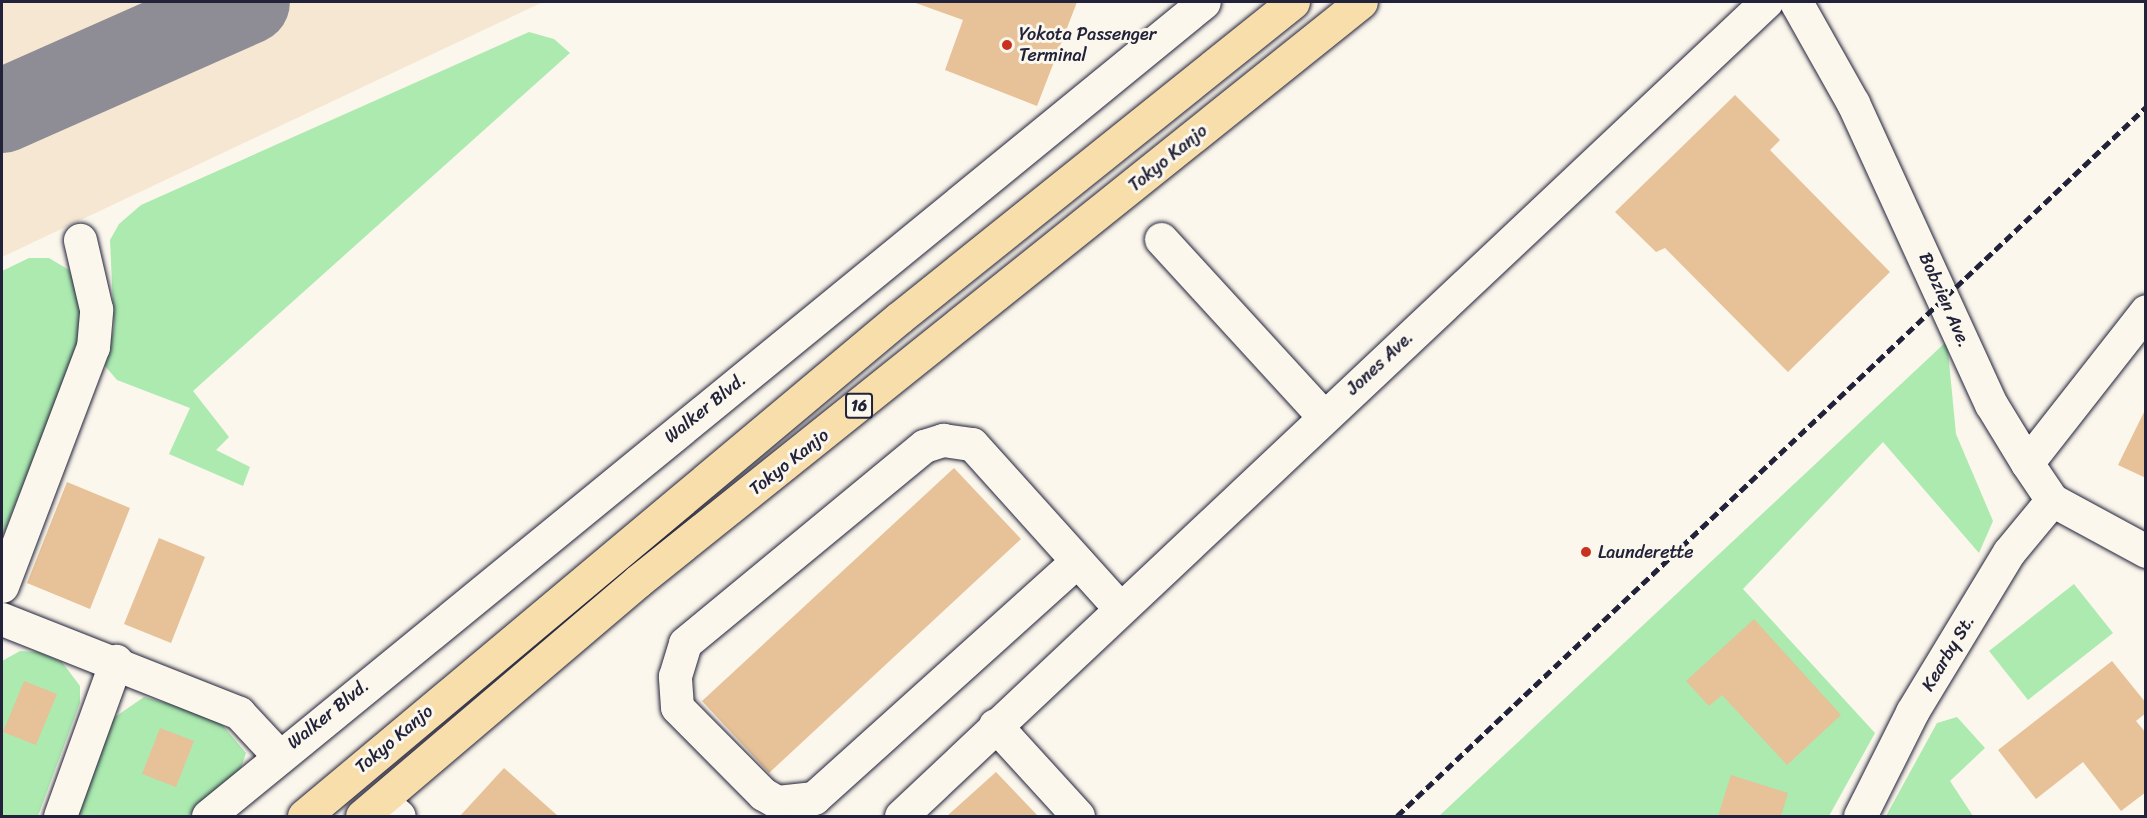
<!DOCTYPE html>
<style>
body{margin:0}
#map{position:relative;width:2147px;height:818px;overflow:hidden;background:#fbf7ec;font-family:Sriracha,sans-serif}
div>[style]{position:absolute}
.built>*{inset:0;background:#f5e7d2}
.green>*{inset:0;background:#aceab0}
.taxiway>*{height:84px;margin:-42px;padding:0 42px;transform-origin:42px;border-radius:42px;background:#8e8c94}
.building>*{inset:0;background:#e7c197}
.roads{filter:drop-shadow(0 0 2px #22223b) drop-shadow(0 0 2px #22223b)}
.minor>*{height:33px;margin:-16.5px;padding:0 16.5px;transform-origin:16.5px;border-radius:16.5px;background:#fbf7ec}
.highway>*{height:33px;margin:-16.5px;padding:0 16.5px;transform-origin:16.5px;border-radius:16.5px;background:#f8deab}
.rail>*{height:4.5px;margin-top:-2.25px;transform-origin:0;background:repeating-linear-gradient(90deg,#22223b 0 9px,transparent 0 13.5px)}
.dots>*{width:16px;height:16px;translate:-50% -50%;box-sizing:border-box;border:3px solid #fbf7ec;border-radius:50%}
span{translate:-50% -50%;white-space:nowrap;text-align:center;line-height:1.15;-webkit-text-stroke:6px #fbf7ec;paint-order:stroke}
.shield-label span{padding:2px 4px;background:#fbf7ec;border:2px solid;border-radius:4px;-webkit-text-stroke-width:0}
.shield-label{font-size:16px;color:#22223b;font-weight:700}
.poi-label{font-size:18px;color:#22223b}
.left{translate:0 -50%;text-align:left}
.street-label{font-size:18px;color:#22223b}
.frame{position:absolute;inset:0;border:3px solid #22223b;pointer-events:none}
</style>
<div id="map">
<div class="built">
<div style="clip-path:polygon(2px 2px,543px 2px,2px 257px)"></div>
</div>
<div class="green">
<div style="clip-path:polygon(529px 32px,554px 39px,570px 53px,193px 391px,229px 437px,216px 450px,250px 467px,243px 486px,169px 454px,190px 408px,117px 380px,105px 366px,114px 327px,110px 240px,119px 224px,141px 205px)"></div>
<div style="clip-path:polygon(29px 258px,49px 258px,69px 270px,85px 308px,79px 344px,2px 538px,2px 271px)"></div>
<div style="clip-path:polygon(1947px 341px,1956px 434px,1993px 521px,1979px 553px,1883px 442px,1743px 589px,1875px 733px,1829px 816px,1439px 816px)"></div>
<div style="clip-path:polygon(2074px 584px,2113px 633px,2028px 700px,1989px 651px)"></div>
<div style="clip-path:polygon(20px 651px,38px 652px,62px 662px,80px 686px,80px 703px,38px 816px,2px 816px,2px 661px)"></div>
<div style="clip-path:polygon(144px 697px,215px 716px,246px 753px,240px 771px,188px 816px,74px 816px,112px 719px)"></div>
<div style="clip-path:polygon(1957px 717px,1985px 748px,1950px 781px,1973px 816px,1886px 816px,1937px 723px)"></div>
</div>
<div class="taxiway">
<div style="left:2px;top:111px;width:269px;rotate:-23.9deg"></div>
</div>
<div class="building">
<div style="clip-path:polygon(913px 2px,1077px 2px,1037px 106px,945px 70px,963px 20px)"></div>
<div style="clip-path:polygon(1735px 95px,1780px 140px,1770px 150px,1890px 272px,1788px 372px,1665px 248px,1656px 252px,1615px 212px)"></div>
<div style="clip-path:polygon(2146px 408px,2146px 478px,2118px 465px)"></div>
<div style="clip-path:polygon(954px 468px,1021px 539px,769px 773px,702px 701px)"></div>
<div style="clip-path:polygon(67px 482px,130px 508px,90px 609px,27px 583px)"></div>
<div style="clip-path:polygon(159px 538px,205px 557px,171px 643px,124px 624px)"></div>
<div style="clip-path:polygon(1754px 619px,1841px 715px,1787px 765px,1722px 695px,1709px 706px,1686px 681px)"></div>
<div style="clip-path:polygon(2112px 661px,2146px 703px,2146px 713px,2136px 721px,2146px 733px,2146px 792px,2121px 811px,2083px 762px,2036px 799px,1998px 750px)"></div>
<div style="clip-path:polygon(24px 681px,57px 694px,36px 745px,3px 732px)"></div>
<div style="clip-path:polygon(160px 728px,194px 741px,176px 787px,142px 774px)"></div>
<div style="clip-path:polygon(504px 768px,558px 816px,460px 816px)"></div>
<div style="clip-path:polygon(996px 772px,1038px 816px,947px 816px)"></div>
<div style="clip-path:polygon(1731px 775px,1788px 793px,1781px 816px,1718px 816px)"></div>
</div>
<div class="roads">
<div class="minor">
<div style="left:1796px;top:2px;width:116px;rotate:60.6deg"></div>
<div style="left:1853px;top:103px;width:331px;rotate:65.4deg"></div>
<div style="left:1991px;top:404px;width:69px;rotate:58.6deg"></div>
<div style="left:2027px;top:463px;width:45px;rotate:56deg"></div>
<div style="left:2052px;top:500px;width:107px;rotate:28.5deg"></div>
<div style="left:1161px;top:239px;width:240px;rotate:47.5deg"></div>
<div style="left:2027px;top:463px;width:193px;rotate:-51.9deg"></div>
<div style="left:1077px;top:561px;width:354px;rotate:138deg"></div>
<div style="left:814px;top:798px;width:37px;rotate:174deg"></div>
<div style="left:777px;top:802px;width:16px;rotate:-150deg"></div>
<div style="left:763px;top:794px;width:122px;rotate:-134.7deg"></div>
<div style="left:677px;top:707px;width:31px;rotate:-94deg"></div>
<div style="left:675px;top:676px;width:34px;rotate:-73deg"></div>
<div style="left:685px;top:643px;width:310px;rotate:-39.5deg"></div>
<div style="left:924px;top:446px;width:20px;rotate:-18deg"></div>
<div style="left:943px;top:440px;width:29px;rotate:8deg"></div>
<div style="left:972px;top:444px;width:219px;rotate:48deg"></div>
<div style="left:2px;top:586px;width:256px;rotate:-69.2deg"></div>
<div style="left:93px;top:347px;width:38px;rotate:-85deg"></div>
<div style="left:96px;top:309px;width:71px;rotate:-103.1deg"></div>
<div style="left:2px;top:619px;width:255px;rotate:21.6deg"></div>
<div style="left:239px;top:713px;width:57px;rotate:47.1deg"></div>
<div style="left:995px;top:725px;width:123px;rotate:47.6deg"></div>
<div style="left:381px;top:801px;width:23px;rotate:40deg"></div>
<div style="left:60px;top:816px;width:165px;rotate:-70.1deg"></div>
<div style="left:208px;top:816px;width:1286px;rotate:-39.26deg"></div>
<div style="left:901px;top:816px;width:1188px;rotate:-43.26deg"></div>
<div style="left:1860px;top:816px;width:116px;rotate:-63.4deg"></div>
<div style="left:1912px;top:712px;width:187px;rotate:-58.8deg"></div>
<div style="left:2009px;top:552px;width:67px;rotate:-50.4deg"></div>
</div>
<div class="highway">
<div style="left:304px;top:816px;width:776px;rotate:-39.93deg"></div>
<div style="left:899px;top:318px;width:505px;rotate:-38.73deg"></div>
<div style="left:362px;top:816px;width:362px;rotate:-40.4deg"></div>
<div style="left:638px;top:581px;width:926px;rotate:-38.69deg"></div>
</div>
</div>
<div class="rail">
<div style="left:1397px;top:816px;width:1031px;rotate:-43.43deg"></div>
</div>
<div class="dots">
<div style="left:1007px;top:45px;background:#c8321e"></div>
<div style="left:1586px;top:552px;background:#c8321e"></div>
</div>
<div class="shield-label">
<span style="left:859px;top:406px">16</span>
</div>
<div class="poi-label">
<span class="left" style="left:1019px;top:45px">Yokota Passenger<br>Terminal</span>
<span class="left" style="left:1598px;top:552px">Launderette</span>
</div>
<div class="street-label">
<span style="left:1168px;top:158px;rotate:-39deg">Tokyo Kanjo</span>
<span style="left:1945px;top:300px;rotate:66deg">Bobzien Ave.</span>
<span style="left:1380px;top:363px;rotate:-43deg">Jones Ave.</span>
<span style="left:705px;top:408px;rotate:-39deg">Walker Blvd.</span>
<span style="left:789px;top:462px;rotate:-38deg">Tokyo Kanjo</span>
<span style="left:1948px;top:653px;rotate:-59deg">Kearby St.</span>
<span style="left:328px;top:714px;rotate:-39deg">Walker Blvd.</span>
<span style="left:394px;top:739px;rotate:-40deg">Tokyo Kanjo</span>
</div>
<div class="frame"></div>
</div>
